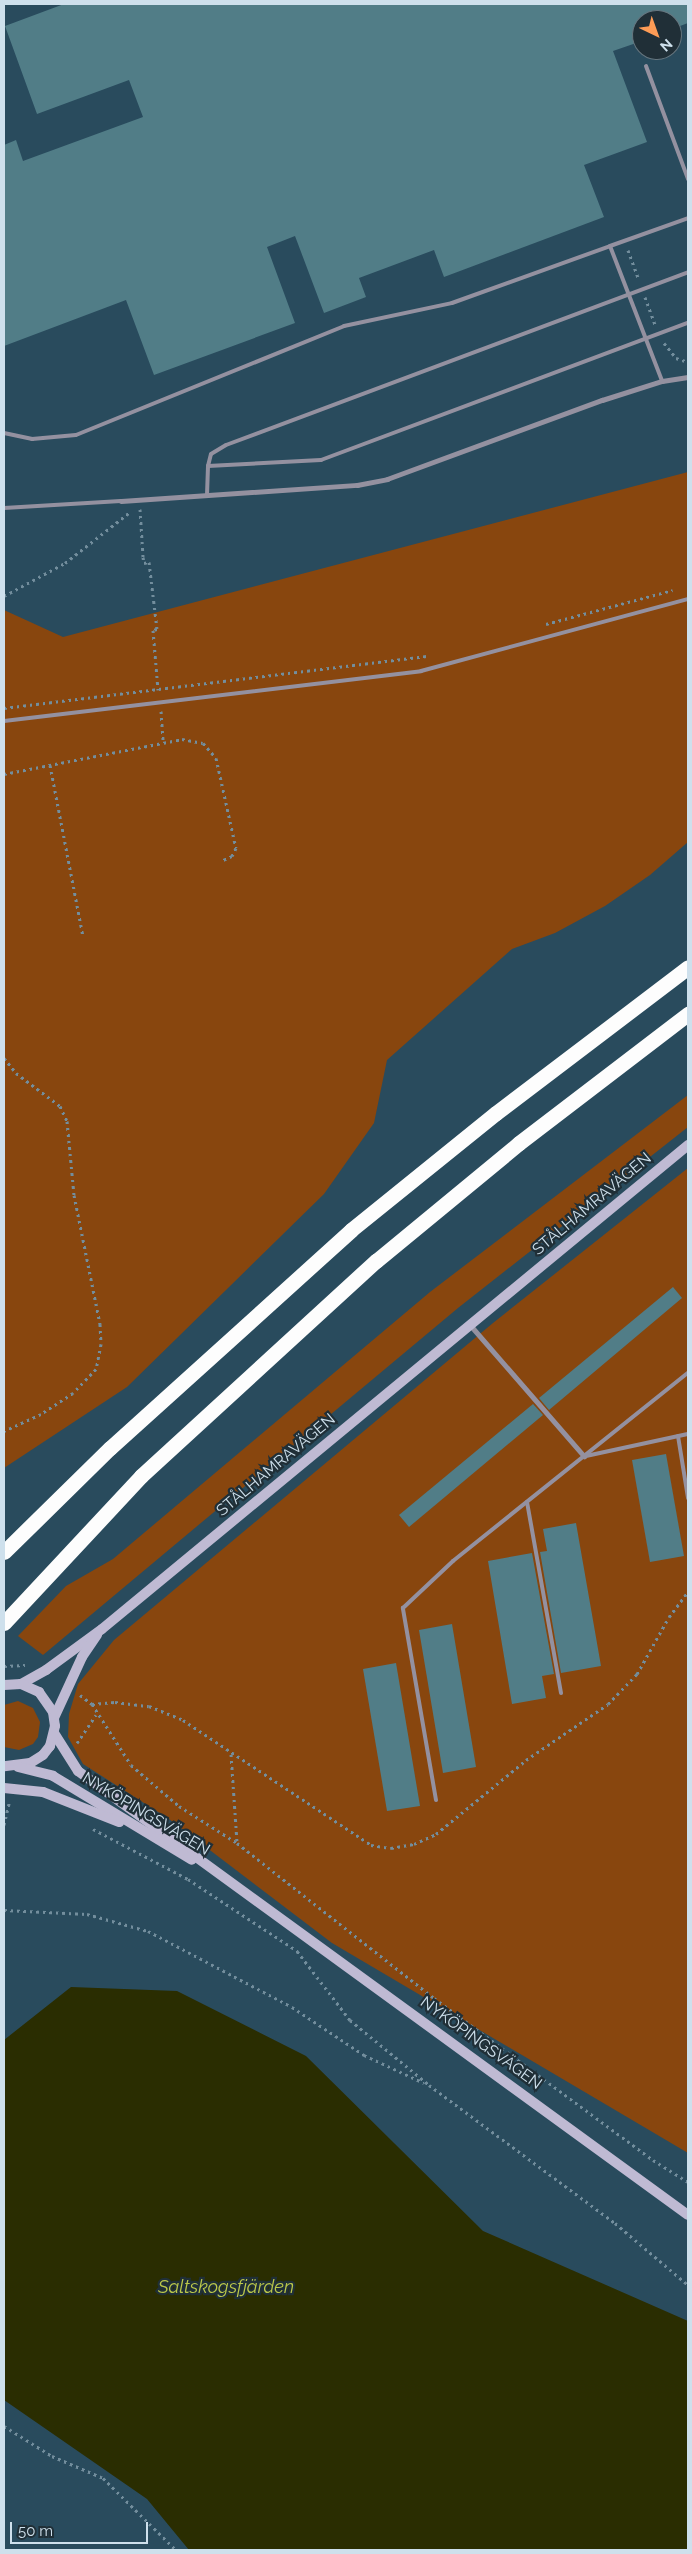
<!DOCTYPE html>
<meta charset="utf-8">
<style>
body{margin:0}
#map{position:relative;width:692px;height:2554px;overflow:hidden;background:#294b5d;font-family:Raleway,sans-serif}
div>[style]{position:absolute}
.green>*{inset:0;background:#88460e}
.water>*{inset:0;background:#2a2d01}
.building>*{inset:0;background:#517d87}
.path>*{height:3px;margin-top:-1.5px;transform-origin:0;background:repeating-linear-gradient(90deg,#738e9d 0 2.5px,transparent 0 6.5px)}
.service>*{height:4px;margin:-2px;padding:0 2px;transform-origin:2px;border-radius:2px;background:#9491a0}
.minor>*{height:5px;margin:-2.5px;padding:0 2.5px;transform-origin:2.5px;border-radius:2.5px;background:#9491a0}
.secondary>*{height:10px;margin:-5px;padding:0 5px;transform-origin:5px;border-radius:5px;background:#bfbad3}
.motorway>*{height:15px;margin:-7.5px;padding:0 7.5px;transform-origin:7.5px;border-radius:7.5px;background:#fdfdfd}
span{translate:-50% -50%;white-space:nowrap;text-align:center;line-height:1.15;-webkit-text-stroke:4.5px #202f37;paint-order:stroke}
.street-label{font-size:16px;color:#cee0ec}
.water-label{font-size:18px;color:#bdc94a;font-style:italic}
.frame{position:absolute;inset:0;border:5px solid #cee0ec;pointer-events:none}
.north{position:absolute;left:632px;top:10px;width:50px;height:50px;box-sizing:border-box;background:#202f37;border:1px solid #66767f;border-radius:50%;rotate:138deg;font-size:14px;font-weight:700;line-height:20px;text-align:center;color:#cee0ec}
.north::after{content:'';display:block;margin:auto;width:18px;height:22px;background:#fd9c56;clip-path:polygon(50% 0,100% 100%,50% 72%,0 100%)}
.scale{position:absolute;left:10px;top:2522px;width:138px;height:22px;box-sizing:border-box;border:2px solid #cee0ec;border-top:0;padding-left:6px;font-size:15px;line-height:18px;white-space:nowrap;color:#cee0ec;-webkit-text-stroke:4px #202f37;paint-order:stroke}
</style>
<div id="map">
<div class="green">
<div style="clip-path:polygon(688px 472px,688px 842px,650px 875px,605px 906px,555px 933px,512px 949px,387px 1060px,374px 1123px,324px 1194px,127px 1387px,4px 1468px,4px 610px,63px 637px)"></div>
<div style="clip-path:polygon(688px 1095px,688px 1127px,458px 1308px,43px 1655px,18px 1636px,66px 1586px,113px 1559px,430px 1292px)"></div>
<div style="clip-path:polygon(688px 1168px,688px 2153px,332px 1943px,169px 1819px,83px 1764px,68px 1737px,69px 1714px,78px 1684px,114px 1640px,493px 1323px)"></div>
<div style="clip-path:polygon(18px 1701px,33px 1708px,40px 1722px,38px 1737px,33px 1744px,19px 1750px,4px 1747px,4px 1705px)"></div>
</div>
<div class="water">
<div style="clip-path:polygon(71px 1987px,177px 1991px,306px 2056px,483px 2231px,688px 2321px,688px 2550px,189px 2550px,147px 2499px,4px 2400px,4px 2040px)"></div>
</div>
<div class="building">
<div style="clip-path:polygon(64px 4px,688px 4px,688px 23px,672px 29px,672px 20px,642px 20px,642px 41px,613px 51px,647px 142px,584px 165px,604px 217px,444px 277px,434px 250px,359px 278px,366px 297px,324px 313px,295px 236px,267px 247px,295px 323px,154px 375px,126px 300px,4px 346px,4px 145px,16px 140px,23px 161px,143px 117px,129px 80px,37px 114px,5px 26px)"></div>
<div style="clip-path:polygon(673px 1287px,682px 1298px,549px 1410px,539px 1398px)"></div>
<div style="clip-path:polygon(533px 1404px,543px 1415px,409px 1527px,399px 1515px)"></div>
<div style="clip-path:polygon(666px 1454px,684px 1556px,650px 1562px,632px 1460px)"></div>
<div style="clip-path:polygon(576px 1523px,601px 1666px,561px 1673px,540px 1552px,547px 1551px,543px 1529px)"></div>
<div style="clip-path:polygon(532px 1553px,554px 1674px,542px 1676px,546px 1698px,512px 1704px,488px 1561px)"></div>
<div style="clip-path:polygon(452px 1624px,476px 1767px,443px 1773px,419px 1630px)"></div>
<div style="clip-path:polygon(396px 1663px,420px 1806px,387px 1811px,363px 1669px)"></div>
</div>
<div class="path">
<div style="left:628px;top:250px;width:32px;rotate:70deg"></div>
<div style="left:645px;top:297px;width:29px;rotate:70deg"></div>
<div style="left:664px;top:343px;width:19px;rotate:51deg"></div>
<div style="left:676px;top:358px;width:13px;rotate:18deg"></div>
<div style="left:140px;top:509px;width:48px;rotate:86.4deg"></div>
<div style="left:143px;top:557px;width:6px;rotate:81deg"></div>
<div style="left:144px;top:563px;width:5px;rotate:-11deg"></div>
<div style="left:149px;top:562px;width:67px;rotate:83.2deg"></div>
<div style="left:157px;top:629px;width:4px;rotate:166deg"></div>
<div style="left:153px;top:630px;width:60px;rotate:85.2deg"></div>
<div style="left:4px;top:596px;width:69px;rotate:-28.4deg"></div>
<div style="left:65px;top:563px;width:83px;rotate:-38.1deg"></div>
<div style="left:546px;top:624px;width:131px;rotate:-15deg"></div>
<div style="left:4px;top:708px;width:428px;rotate:-7deg"></div>
<div style="left:161px;top:711px;width:32px;rotate:86deg"></div>
<div style="left:50px;top:765px;width:174px;rotate:79.1deg"></div>
<div style="left:4px;top:774px;width:181px;rotate:-11.1deg"></div>
<div style="left:182px;top:739px;width:21px;rotate:11deg"></div>
<div style="left:203px;top:743px;width:20px;rotate:49deg"></div>
<div style="left:216px;top:758px;width:92px;rotate:77.5deg"></div>
<div style="left:236px;top:848px;width:9px;rotate:117deg"></div>
<div style="left:232px;top:856px;width:10px;rotate:156deg"></div>
<div style="left:4px;top:1058px;width:19px;rotate:51deg"></div>
<div style="left:16px;top:1073px;width:55px;rotate:36.9deg"></div>
<div style="left:60px;top:1106px;width:17px;rotate:65deg"></div>
<div style="left:67px;top:1121px;width:74px;rotate:84.6deg"></div>
<div style="left:74px;top:1195px;width:132px;rotate:78.6deg"></div>
<div style="left:100px;top:1324px;width:20px;rotate:87deg"></div>
<div style="left:101px;top:1344px;width:25px;rotate:101deg"></div>
<div style="left:96px;top:1369px;width:33px;rotate:134deg"></div>
<div style="left:73px;top:1393px;width:38px;rotate:147deg"></div>
<div style="left:41px;top:1414px;width:41px;rotate:155.3deg"></div>
<div style="left:4px;top:1666px;width:21px;rotate:-3deg"></div>
<div style="left:80px;top:1695px;width:15px;rotate:37deg"></div>
<div style="left:92px;top:1704px;width:72px;rotate:57.4deg"></div>
<div style="left:131px;top:1765px;width:63px;rotate:40.5deg"></div>
<div style="left:179px;top:1806px;width:69px;rotate:32.5deg"></div>
<div style="left:237px;top:1843px;width:251px;rotate:38.2deg"></div>
<div style="left:434px;top:1998px;width:272px;rotate:36.5deg"></div>
<div style="left:653px;top:2160px;width:41px;rotate:32.2deg"></div>
<div style="left:92px;top:1704px;width:23px;rotate:-5deg"></div>
<div style="left:115px;top:1702px;width:34px;rotate:7deg"></div>
<div style="left:149px;top:1706px;width:37px;rotate:22deg"></div>
<div style="left:183px;top:1720px;width:226px;rotate:33.6deg"></div>
<div style="left:371px;top:1845px;width:20px;rotate:9deg"></div>
<div style="left:391px;top:1848px;width:23px;rotate:-10deg"></div>
<div style="left:414px;top:1844px;width:24px;rotate:-24deg"></div>
<div style="left:436px;top:1834px;width:117px;rotate:-39.4deg"></div>
<div style="left:526px;top:1760px;width:99px;rotate:-34.3deg"></div>
<div style="left:608px;top:1704px;width:42px;rotate:-46deg"></div>
<div style="left:637px;top:1674px;width:65px;rotate:-60.7deg"></div>
<div style="left:669px;top:1617px;width:31px;rotate:-53deg"></div>
<div style="left:77px;top:1743px;width:34px;rotate:-56deg"></div>
<div style="left:231px;top:1754px;width:89px;rotate:86.1deg"></div>
<div style="left:4px;top:1825px;width:23px;rotate:-77deg"></div>
<div style="left:93px;top:1829px;width:107px;rotate:27.8deg"></div>
<div style="left:188px;top:1879px;width:131px;rotate:33.4deg"></div>
<div style="left:297px;top:1951px;width:87px;rotate:52.5deg"></div>
<div style="left:350px;top:2020px;width:102px;rotate:39.4deg"></div>
<div style="left:429px;top:2085px;width:232px;rotate:36.6deg"></div>
<div style="left:615px;top:2223px;width:96px;rotate:40.3deg"></div>
<div style="left:4px;top:1910px;width:83px;rotate:2.8deg"></div>
<div style="left:87px;top:1914px;width:63px;rotate:15.6deg"></div>
<div style="left:148px;top:1931px;width:163px;rotate:27.8deg"></div>
<div style="left:292px;top:2007px;width:87px;rotate:33.7deg"></div>
<div style="left:364px;top:2055px;width:66px;rotate:25deg"></div>
<div style="left:4px;top:2426px;width:57px;rotate:32deg"></div>
<div style="left:52px;top:2456px;width:56px;rotate:23.3deg"></div>
<div style="left:103px;top:2478px;width:103px;rotate:44.6deg"></div>
</div>
<div class="service">
<div style="left:646px;top:66px;width:121px;rotate:69.6deg"></div>
<div style="left:610px;top:246px;width:83px;rotate:-19.7deg"></div>
<div style="left:4px;top:433px;width:29px;rotate:12deg"></div>
<div style="left:32px;top:439px;width:44px;rotate:-5.2deg"></div>
<div style="left:76px;top:435px;width:289px;rotate:-22.1deg"></div>
<div style="left:344px;top:326px;width:110px;rotate:-12deg"></div>
<div style="left:452px;top:303px;width:168px;rotate:-19.8deg"></div>
<div style="left:610px;top:246px;width:145px;rotate:68.9deg"></div>
<div style="left:208px;top:466px;width:12px;rotate:-76deg"></div>
<div style="left:211px;top:454px;width:17px;rotate:-31deg"></div>
<div style="left:226px;top:445px;width:493px;rotate:-20.5deg"></div>
<div style="left:207px;top:495px;width:29px;rotate:-88deg"></div>
<div style="left:208px;top:466px;width:113px;rotate:-3deg"></div>
<div style="left:321px;top:460px;width:392px;rotate:-20.5deg"></div>
<div style="left:4px;top:508px;width:117px;rotate:-3.4deg"></div>
<div style="left:4px;top:721px;width:420px;rotate:-6.8deg"></div>
<div style="left:421px;top:671px;width:277px;rotate:-15.1deg"></div>
<div style="left:678px;top:1436px;width:63px;rotate:80.8deg"></div>
<div style="left:586px;top:1456px;width:104px;rotate:-12.2deg"></div>
<div style="left:527px;top:1502px;width:194px;rotate:79.9deg"></div>
<div style="left:436px;top:1800px;width:195px;rotate:-99.8deg"></div>
<div style="left:403px;top:1608px;width:69px;rotate:-43.2deg"></div>
<div style="left:453px;top:1561px;width:301px;rotate:-38.7deg"></div>
</div>
<div class="minor">
<div style="left:121px;top:501px;width:237px;rotate:-3.9deg"></div>
<div style="left:357px;top:485px;width:31px;rotate:-11deg"></div>
<div style="left:387px;top:479px;width:229px;rotate:-20.2deg"></div>
<div style="left:602px;top:400px;width:63px;rotate:-17.6deg"></div>
<div style="left:662px;top:381px;width:26px;rotate:-9deg"></div>
<div style="left:470px;top:1325px;width:174px;rotate:49deg"></div>
</div>
<div class="secondary">
<div style="left:21px;top:1684px;width:29px;rotate:-29deg"></div>
<div style="left:46px;top:1670px;width:69px;rotate:-36.2deg"></div>
<div style="left:102px;top:1629px;width:760px;rotate:-39.55deg"></div>
<div style="left:4px;top:1685px;width:17px;rotate:-3deg"></div>
<div style="left:21px;top:1684px;width:20px;rotate:24deg"></div>
<div style="left:39px;top:1692px;width:24px;rotate:55deg"></div>
<div style="left:53px;top:1712px;width:14px;rotate:82deg"></div>
<div style="left:55px;top:1726px;width:21px;rotate:104deg"></div>
<div style="left:50px;top:1746px;width:11px;rotate:128deg"></div>
<div style="left:43px;top:1755px;width:15px;rotate:148deg"></div>
<div style="left:30px;top:1763px;width:26px;rotate:173deg"></div>
<div style="left:54px;top:1718px;width:67px;rotate:-65.3deg"></div>
<div style="left:82px;top:1657px;width:27px;rotate:-56deg"></div>
<div style="left:54px;top:1733px;width:45px;rotate:57.7deg"></div>
<div style="left:78px;top:1771px;width:754px;rotate:36.05deg"></div>
<div style="left:18px;top:1767px;width:36px;rotate:14deg"></div>
<div style="left:53px;top:1776px;width:162px;rotate:31.1deg"></div>
<div style="left:4px;top:1788px;width:39px;rotate:6deg"></div>
<div style="left:43px;top:1792px;width:82px;rotate:21.5deg"></div>
</div>
<div class="motorway">
<div style="left:4px;top:1552px;width:148px;rotate:-44.5deg"></div>
<div style="left:110px;top:1448px;width:325px;rotate:-42.1deg"></div>
<div style="left:351px;top:1230px;width:186px;rotate:-38.9deg"></div>
<div style="left:496px;top:1113px;width:241px;rotate:-37.2deg"></div>
<div style="left:4px;top:1623px;width:201px;rotate:-47deg"></div>
<div style="left:141px;top:1476px;width:319px;rotate:-42.5deg"></div>
<div style="left:376px;top:1261px;width:185px;rotate:-39.5deg"></div>
<div style="left:519px;top:1143px;width:213px;rotate:-37.4deg"></div>
</div>
<div class="street-label">
<span style="left:592px;top:1204px;rotate:-40deg">STÅLHAMRAVÄGEN</span>
<span style="left:276px;top:1465px;rotate:-40deg">STÅLHAMRAVÄGEN</span>
<span style="left:146px;top:1814px;rotate:31deg">NYKÖPINGSVÄGEN</span>
<span style="left:481px;top:2043px;rotate:36deg">NYKÖPINGSVÄGEN</span>
</div>
<div class="water-label">
<span style="left:226px;top:2287px">Saltskogsfjärden</span>
</div>
<div class="frame"></div>
<div class="north">N</div>
<div class="scale">50 m</div>
</div>
